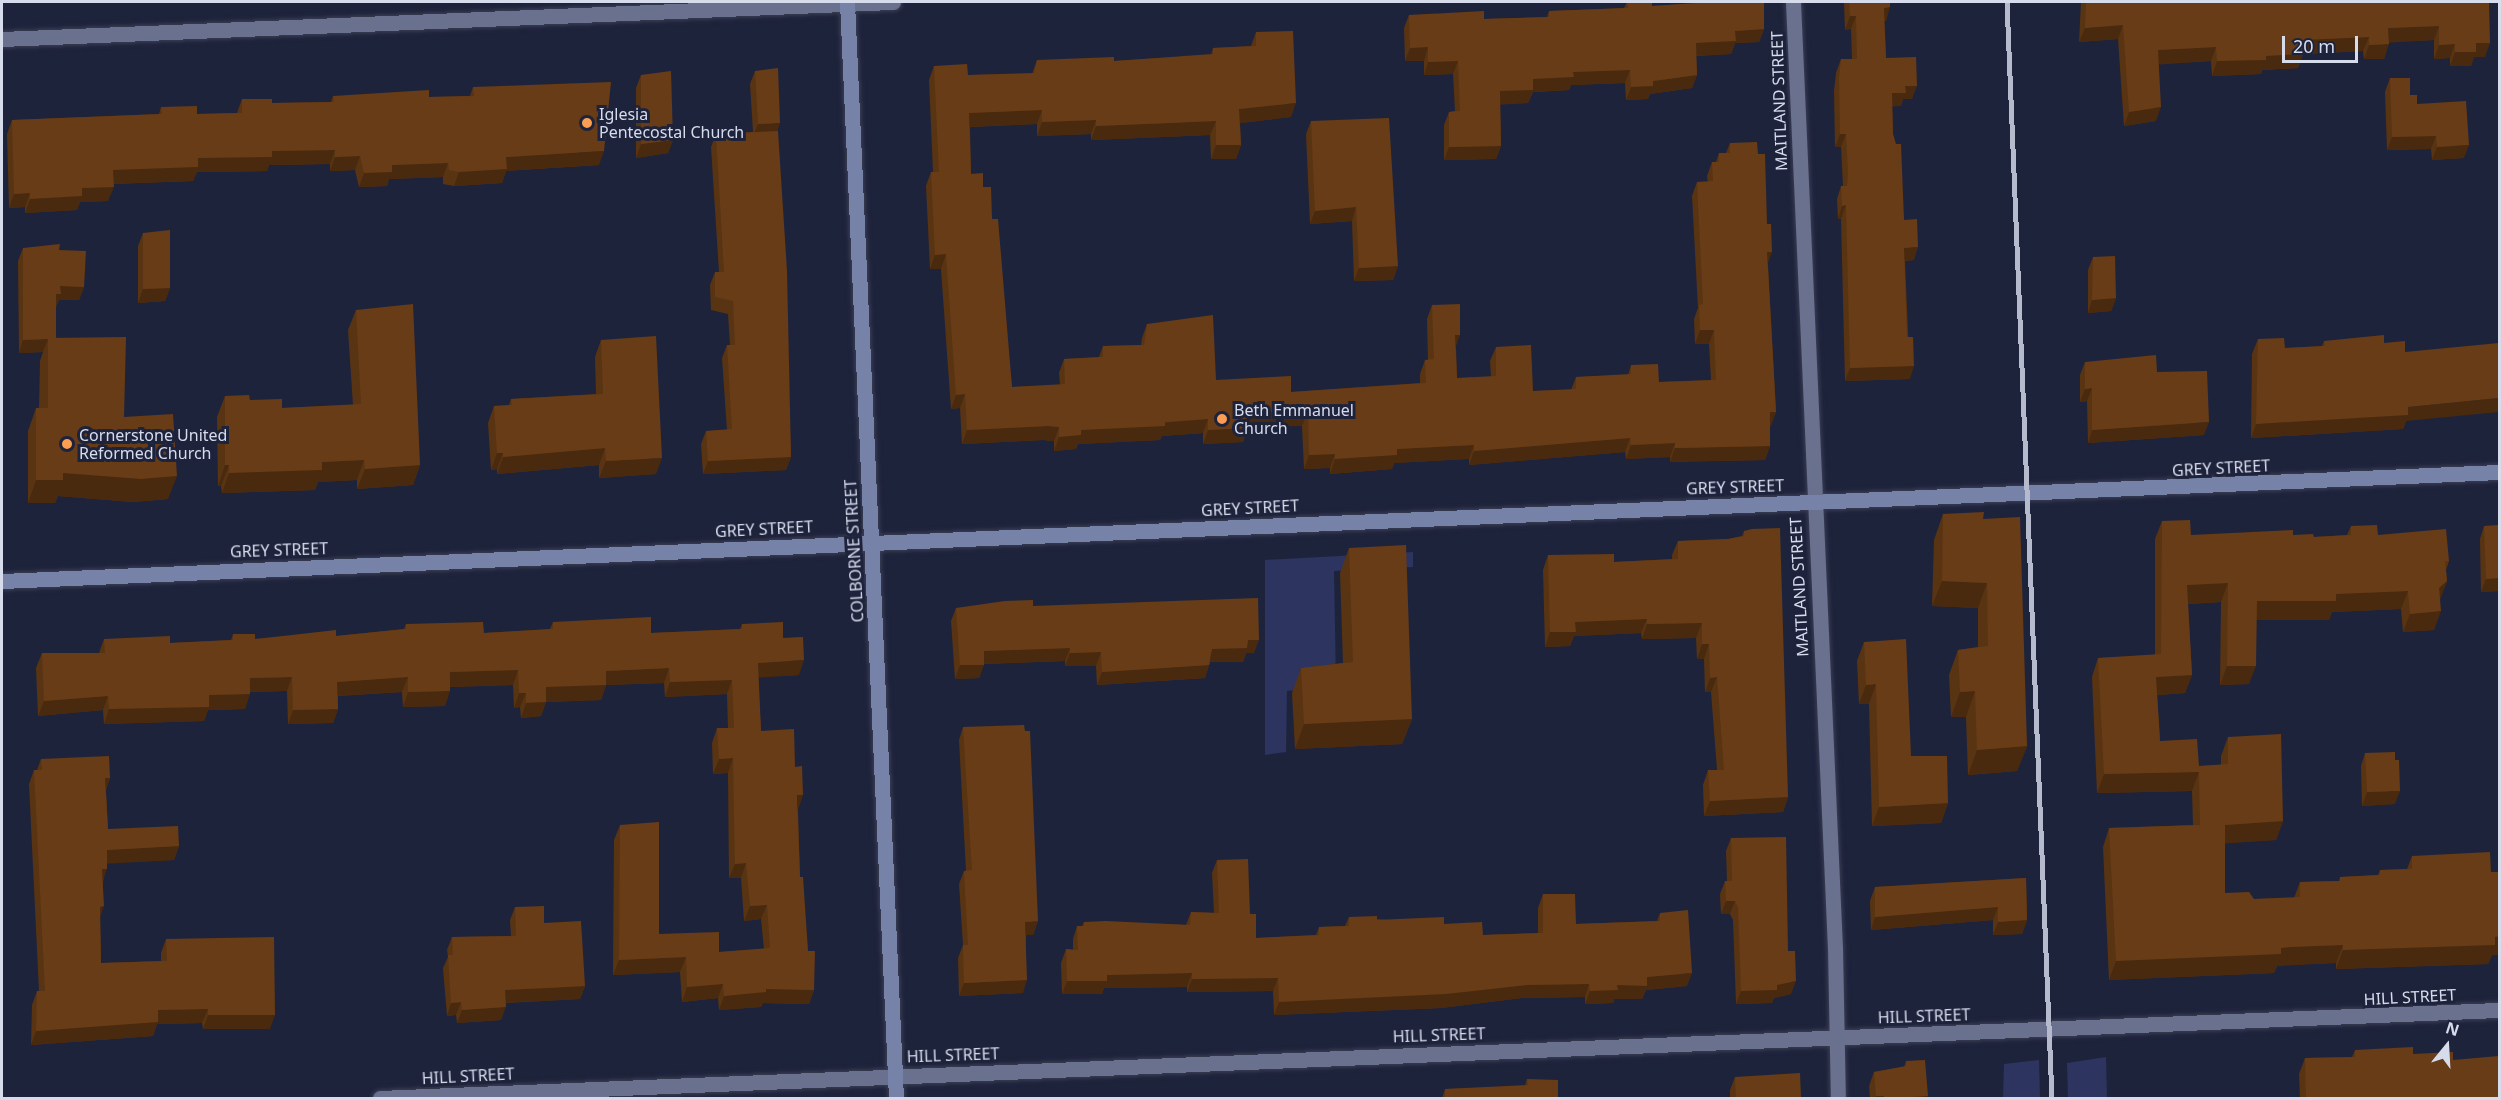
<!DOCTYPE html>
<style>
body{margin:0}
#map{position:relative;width:2501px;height:1100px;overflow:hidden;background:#1e233c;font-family:"Noto Sans",sans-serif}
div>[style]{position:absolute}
.green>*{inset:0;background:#2c345f}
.roads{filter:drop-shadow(0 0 2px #3a3e53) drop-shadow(0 0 2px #3a3e53)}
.street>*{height:15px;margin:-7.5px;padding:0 7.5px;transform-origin:7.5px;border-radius:7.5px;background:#69718e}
.secondary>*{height:15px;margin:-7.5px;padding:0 7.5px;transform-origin:7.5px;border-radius:7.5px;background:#7782a8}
.rail>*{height:4.5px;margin:-2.25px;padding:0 2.25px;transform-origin:2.25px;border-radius:2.25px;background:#b5bacd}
.wall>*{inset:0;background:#593413}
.shaded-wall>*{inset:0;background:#492a0f}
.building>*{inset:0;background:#683c16}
.dots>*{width:16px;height:16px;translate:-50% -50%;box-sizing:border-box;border:3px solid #1e233c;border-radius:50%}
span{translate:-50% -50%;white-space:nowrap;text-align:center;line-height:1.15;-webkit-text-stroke:6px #1e233c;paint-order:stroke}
.street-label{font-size:16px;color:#d7dced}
.poi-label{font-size:16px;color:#d7dced}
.left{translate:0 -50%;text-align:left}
.frame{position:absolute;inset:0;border:3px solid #d7dced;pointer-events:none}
.north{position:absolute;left:2417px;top:1016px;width:60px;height:60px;-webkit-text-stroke:4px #1e233c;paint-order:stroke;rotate:18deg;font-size:16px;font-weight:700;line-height:24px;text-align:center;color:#d7dced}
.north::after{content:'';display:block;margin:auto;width:21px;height:27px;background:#d7dced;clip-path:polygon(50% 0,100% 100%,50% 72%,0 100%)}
.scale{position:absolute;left:2282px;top:36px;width:76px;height:27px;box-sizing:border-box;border:3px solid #d7dced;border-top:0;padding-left:8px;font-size:18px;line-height:21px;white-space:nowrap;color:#d7dced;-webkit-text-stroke:4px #1e233c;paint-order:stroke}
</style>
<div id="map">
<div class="green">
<div style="clip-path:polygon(1413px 552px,1413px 567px,1334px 571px,1336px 685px,1287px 691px,1286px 752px,1265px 755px,1265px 560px)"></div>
<div style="clip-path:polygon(2106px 1057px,2107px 1098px,2068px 1098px,2067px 1063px)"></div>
<div style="clip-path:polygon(2039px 1060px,2040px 1098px,2003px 1098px,2004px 1064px)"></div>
</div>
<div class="roads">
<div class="street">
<div style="left:1793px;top:2px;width:947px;rotate:87.46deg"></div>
<div style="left:1835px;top:948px;width:150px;rotate:88.9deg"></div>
<div style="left:2px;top:39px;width:892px;rotate:-2.38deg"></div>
<div style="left:380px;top:1098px;width:2122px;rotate:-2.38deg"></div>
</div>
<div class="secondary">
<div style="left:847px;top:2px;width:1097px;rotate:87.44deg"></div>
<div style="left:2px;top:581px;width:2500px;rotate:-2.5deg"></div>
</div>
</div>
<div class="rail">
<div style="left:2007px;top:2px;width:1097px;rotate:87.65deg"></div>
</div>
<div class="wall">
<div style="clip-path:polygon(1627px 2px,1652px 2px,1652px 6px,1711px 2px,1764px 2px,1764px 29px,1759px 42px,1735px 43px,1731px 54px,1696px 56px,1697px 75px,1692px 88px,1650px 94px,1648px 99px,1626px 100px,1625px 83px,1571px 85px,1569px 90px,1533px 92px,1528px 103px,1500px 104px,1501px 146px,1496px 159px,1444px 160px,1444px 125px,1449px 112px,1455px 111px,1453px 74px,1424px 75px,1424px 61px,1405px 61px,1404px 28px,1409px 15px,1484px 19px,1547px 17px,1549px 11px,1624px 8px)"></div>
<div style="clip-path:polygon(2081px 2px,2489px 2px,2485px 57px,2474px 57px,2471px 66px,2450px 66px,2450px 58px,2434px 59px,2434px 40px,2389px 42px,2384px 59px,2364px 59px,2363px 51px,2303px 54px,2298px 68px,2262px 70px,2261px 74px,2212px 76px,2211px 61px,2158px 64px,2156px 121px,2124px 126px,2118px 39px,2079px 42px)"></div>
<div style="clip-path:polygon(1844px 3px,1844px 2px,1890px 2px,1886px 21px,1884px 21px,1886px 58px,1912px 99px,1903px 99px,1901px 106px,1892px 106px,1893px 134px,1904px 220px,1914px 260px,1905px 261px,1910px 379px,1845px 381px,1841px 219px,1838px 219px,1837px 199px,1841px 186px,1843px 186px,1841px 147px,1835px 147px,1834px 91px,1836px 73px,1841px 59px,1852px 59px,1851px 29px,1845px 30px)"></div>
<div style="clip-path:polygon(1256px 32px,1291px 117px,1240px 123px,1241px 145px,1236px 159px,1211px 159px,1210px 135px,1091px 140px,1091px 134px,1037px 136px,1037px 124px,970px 127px,971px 174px,983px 187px,992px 219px,1012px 387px,1060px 385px,1059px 373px,1064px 359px,1099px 357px,1103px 346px,1141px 345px,1142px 338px,1147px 324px,1216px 380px,1291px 392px,1420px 383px,1420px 374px,1425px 360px,1428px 360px,1427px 319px,1432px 305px,1456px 347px,1457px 378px,1491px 377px,1490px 361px,1496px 347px,1533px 391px,1571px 390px,1576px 377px,1628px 375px,1631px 365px,1659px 382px,1711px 380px,1709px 344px,1695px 344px,1694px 319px,1698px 308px,1692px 196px,1697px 182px,1708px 182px,1707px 176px,1712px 162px,1716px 162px,1719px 153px,1726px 153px,1730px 143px,1758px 154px,1768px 264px,1776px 412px,1770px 426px,1770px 446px,1765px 460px,1670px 462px,1670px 457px,1626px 459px,1625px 452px,1469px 465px,1469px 459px,1394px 463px,1392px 469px,1330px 474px,1330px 468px,1304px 469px,1302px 426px,1248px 426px,1243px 442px,1203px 444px,1203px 433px,1162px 436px,1160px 440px,1078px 444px,1076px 449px,1054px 451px,1054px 441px,1043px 440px,962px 444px,960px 408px,951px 409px,941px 269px,930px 269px,926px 186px,931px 172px,933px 172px,929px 80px,934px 66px,968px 75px,1032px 74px,1037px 60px,1114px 61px,1211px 55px,1213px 48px,1251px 46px)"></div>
<div style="clip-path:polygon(755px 71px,777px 131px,791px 457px,786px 470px,703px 474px,701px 444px,706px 431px,727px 430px,722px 358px,727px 345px,730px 345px,728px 314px,711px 310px,710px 285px,715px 272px,719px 272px,711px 147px,716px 134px,753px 132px,750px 84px)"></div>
<div style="clip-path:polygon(641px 75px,673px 140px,668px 153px,636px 158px,636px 88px)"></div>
<div style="clip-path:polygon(2390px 78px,2410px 95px,2464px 158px,2432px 160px,2431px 149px,2387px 150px,2385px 92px)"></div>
<div style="clip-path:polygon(473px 87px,599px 165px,506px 171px,502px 183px,454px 186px,443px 184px,443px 177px,389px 179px,387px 186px,359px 187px,355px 170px,330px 171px,330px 164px,269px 165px,267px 171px,197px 172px,193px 181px,113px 184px,108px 201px,80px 202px,77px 210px,25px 213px,25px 207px,9px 208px,7px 134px,12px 120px,159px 114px,161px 107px,197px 114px,237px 113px,242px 99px,272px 103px,331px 102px,333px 96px,429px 97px,470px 96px)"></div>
<div style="clip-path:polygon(1311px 121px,1398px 266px,1393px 280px,1354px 281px,1352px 221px,1310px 224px,1306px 134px)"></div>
<div style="clip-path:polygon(143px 233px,170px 288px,165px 301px,138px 303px,138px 246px)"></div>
<div style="clip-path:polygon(23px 248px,59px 250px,84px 287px,79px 300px,59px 300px,56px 307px,56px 338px,124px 417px,168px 499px,133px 502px,58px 496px,55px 503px,28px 503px,28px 431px,36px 408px,39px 408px,40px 361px,43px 352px,19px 353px,18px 261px)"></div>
<div style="clip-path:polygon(2093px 257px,2116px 298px,2111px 311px,2088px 313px,2088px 270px)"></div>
<div style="clip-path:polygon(356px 310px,420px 465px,413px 485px,357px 489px,357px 480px,318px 482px,315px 490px,222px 493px,221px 486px,218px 486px,217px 417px,225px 396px,282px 408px,353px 405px,348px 330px)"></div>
<div style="clip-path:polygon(2258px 339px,2285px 348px,2322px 346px,2324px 341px,2384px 343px,2406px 421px,2403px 429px,2251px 438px,2252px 354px)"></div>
<div style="clip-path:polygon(601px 340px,656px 474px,599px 478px,599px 465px,497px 474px,497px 469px,491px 470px,488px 423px,494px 406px,509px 405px,511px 399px,596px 394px,595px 357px)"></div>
<div style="clip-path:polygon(2085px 362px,2157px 372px,2204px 435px,2088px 443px,2087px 401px,2080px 402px,2080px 375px)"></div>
<div style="clip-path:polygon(1943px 514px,1983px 519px,2027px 746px,2017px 771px,1968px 775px,1966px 717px,1951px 717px,1949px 675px,1958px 650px,1978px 647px,1978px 608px,1932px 606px,1934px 540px)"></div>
<div style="clip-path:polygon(2162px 521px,2191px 535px,2293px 535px,2314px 537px,2347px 535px,2351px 526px,2449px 561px,2446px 570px,2447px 581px,2440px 599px,2434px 630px,2403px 632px,2401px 609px,2332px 612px,2329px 620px,2256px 620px,2249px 684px,2220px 685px,2221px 602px,2188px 604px,2192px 675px,2185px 693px,2157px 695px,2160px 741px,2199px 766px,2221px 765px,2221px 756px,2228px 737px,2283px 821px,2276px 840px,2225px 843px,2225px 893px,2254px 899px,2294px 898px,2300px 882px,2339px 881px,2340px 877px,2378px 875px,2380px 870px,2407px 869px,2412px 856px,2491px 872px,2499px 872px,2499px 955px,2492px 955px,2488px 964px,2336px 969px,2336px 963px,2284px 965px,2277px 966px,2274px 973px,2109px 980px,2103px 847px,2109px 828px,2193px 825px,2192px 791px,2097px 793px,2092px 677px,2098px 658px,2155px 655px,2155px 539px)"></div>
<div style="clip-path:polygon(2484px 526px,2499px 591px,2481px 592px,2480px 539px)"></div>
<div style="clip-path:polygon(1744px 531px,1788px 797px,1783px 812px,1704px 816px,1703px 785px,1708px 770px,1717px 770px,1711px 692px,1705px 692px,1704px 659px,1697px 659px,1696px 638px,1642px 639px,1641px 633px,1574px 636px,1570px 646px,1545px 647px,1543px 570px,1548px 555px,1614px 562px,1672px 559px,1672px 555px,1678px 541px,1728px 539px,1742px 536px)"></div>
<div style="clip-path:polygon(1349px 548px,1412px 719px,1402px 744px,1295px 749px,1292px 693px,1301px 668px,1343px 663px,1340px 573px)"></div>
<div style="clip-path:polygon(1033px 606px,1254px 653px,1246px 653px,1243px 662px,1210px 662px,1205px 678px,1097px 685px,1096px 666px,1065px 666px,1065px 661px,984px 664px,979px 678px,955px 679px,951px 621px,956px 608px)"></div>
<div style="clip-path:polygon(553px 622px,651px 633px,740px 629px,742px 624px,783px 638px,799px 675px,758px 677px,761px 731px,798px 810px,800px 877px,808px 951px,814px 990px,809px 1004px,763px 1003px,761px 1007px,719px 1010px,718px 998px,682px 1002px,680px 972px,613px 975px,614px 840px,620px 825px,659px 934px,719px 952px,764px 949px,761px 919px,744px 921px,741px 878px,729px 878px,728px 773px,713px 774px,712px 743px,717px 728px,728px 728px,727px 694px,665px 697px,664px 683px,606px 685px,601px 700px,546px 702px,541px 716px,521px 718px,520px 707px,514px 708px,513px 685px,450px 687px,445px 706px,403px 707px,402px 692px,338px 696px,338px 709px,333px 723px,288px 724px,287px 691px,250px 692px,245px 709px,208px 710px,204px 721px,104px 724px,103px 710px,38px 716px,36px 668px,42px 653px,99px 653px,104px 639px,170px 643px,231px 640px,233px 634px,255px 639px,336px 636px,404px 629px,406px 624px,484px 633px,550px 629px)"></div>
<div style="clip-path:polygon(1864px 642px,1911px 756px,1948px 803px,1941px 823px,1872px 826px,1869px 704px,1859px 704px,1857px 661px)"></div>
<div style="clip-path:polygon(963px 727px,1038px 921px,1033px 935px,1026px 935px,1023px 993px,959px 996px,958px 958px,963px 945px,959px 884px,964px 871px,966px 871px,959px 740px)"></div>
<div style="clip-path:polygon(2365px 753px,2395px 804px,2362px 806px,2361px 766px)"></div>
<div style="clip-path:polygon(41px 759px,110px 778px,106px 790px,108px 829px,179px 846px,174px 860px,107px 863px,103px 882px,100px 918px,101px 963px,161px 961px,161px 953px,166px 939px,270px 1029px,203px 1029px,202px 1023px,157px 1024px,153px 1036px,31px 1045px,32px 1005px,37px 991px,39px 991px,29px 784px,34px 770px,37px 770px)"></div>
<div style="clip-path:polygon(1731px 838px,1788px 951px,1791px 994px,1774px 998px,1772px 1003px,1736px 1004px,1733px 920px,1730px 914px,1721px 914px,1720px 894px,1725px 881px,1727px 881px,1726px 851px)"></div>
<div style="clip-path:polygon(1217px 860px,1250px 914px,1256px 938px,1316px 935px,1319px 927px,1345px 926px,1349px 917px,1444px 924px,1483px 935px,1538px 933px,1538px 908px,1543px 894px,1576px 924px,1657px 921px,1660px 913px,1687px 986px,1646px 990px,1642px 999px,1614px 999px,1613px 1003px,1585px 1004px,1585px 997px,1522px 998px,1441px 1008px,1274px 1015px,1273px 991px,1187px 992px,1187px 987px,1104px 988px,1102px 994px,1062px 994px,1061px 963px,1066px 949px,1073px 950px,1073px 939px,1077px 926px,1082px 926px,1084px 922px,1186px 925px,1191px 912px,1214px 913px,1212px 873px)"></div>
<div style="clip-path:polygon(2026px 878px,2027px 920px,2022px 934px,1993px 935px,1993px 920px,1871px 930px,1870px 901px,1875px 887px)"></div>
<div style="clip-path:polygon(515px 907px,544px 923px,585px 986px,580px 999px,506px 1003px,501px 1020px,457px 1023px,456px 1015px,447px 1016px,443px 968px,448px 957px,447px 950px,452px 937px,511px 936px,510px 920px)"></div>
<div style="clip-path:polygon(2355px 1050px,2413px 1054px,2453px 1060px,2499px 1098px,2300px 1098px,2299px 1074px,2305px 1058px,2352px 1057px)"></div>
<div style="clip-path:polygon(1906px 1061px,1927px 1098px,1870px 1098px,1869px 1086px,1874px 1072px,1904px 1067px)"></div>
<div style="clip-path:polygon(1735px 1077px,1801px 1098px,1730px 1098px,1730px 1090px)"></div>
<div style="clip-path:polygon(1527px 1079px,1558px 1098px,1442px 1098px,1445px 1089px,1525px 1086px)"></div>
</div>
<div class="shaded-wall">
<div style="clip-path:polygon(1890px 7px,1886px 21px,1879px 21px,1884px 8px)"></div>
<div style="clip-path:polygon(1850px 16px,1856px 16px,1851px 29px,1845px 30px)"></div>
<div style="clip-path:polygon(2123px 25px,2118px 39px,2079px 42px,2085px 28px)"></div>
<div style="clip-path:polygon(2439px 26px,2434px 40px,2383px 43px,2388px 28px)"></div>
<div style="clip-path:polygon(1764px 29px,1759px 42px,1735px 43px,1731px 54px,1691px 56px,1696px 43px,1735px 31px)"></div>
<div style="clip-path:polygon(2369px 37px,2363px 51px,2303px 54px,2298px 68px,2262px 70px,2261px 74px,2212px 76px,2217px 61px,2266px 56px,2302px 40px)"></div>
<div style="clip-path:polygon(2476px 43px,2490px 43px,2485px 57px,2474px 57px,2471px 66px,2450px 66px,2455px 52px)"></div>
<div style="clip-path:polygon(2389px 44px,2384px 59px,2364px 59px,2369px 45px)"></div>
<div style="clip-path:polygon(2455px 44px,2450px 58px,2434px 59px,2439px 45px)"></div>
<div style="clip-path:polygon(1428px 47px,1424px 61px,1405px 61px,1410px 48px)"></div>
<div style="clip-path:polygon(2216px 47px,2211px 61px,2152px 65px,2158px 50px)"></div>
<div style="clip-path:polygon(1458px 61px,1453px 74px,1424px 75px,1428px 62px)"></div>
<div style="clip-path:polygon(1630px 70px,1625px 83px,1571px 85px,1569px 90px,1533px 92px,1528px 103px,1496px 105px,1500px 91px,1533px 79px,1573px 72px)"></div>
<div style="clip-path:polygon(1697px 75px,1692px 88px,1650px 94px,1648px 99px,1626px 100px,1631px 87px,1653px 81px)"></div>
<div style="clip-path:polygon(1905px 86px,1917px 86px,1912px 99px,1903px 99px,1901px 106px,1887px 107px,1892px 93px)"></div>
<div style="clip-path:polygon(1296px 103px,1291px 117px,1234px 124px,1239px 109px)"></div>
<div style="clip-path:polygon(2161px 107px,2156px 121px,2124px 126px,2129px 112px)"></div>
<div style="clip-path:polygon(1042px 110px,1037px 124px,964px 127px,969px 113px)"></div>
<div style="clip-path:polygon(1096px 120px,1091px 134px,1037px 136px,1042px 122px)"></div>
<div style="clip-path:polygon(1216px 121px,1210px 135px,1091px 140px,1096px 126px)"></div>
<div style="clip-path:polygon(780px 123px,776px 136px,753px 137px,758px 124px)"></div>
<div style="clip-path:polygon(1840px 134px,1846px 134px,1841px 147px,1835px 147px)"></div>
<div style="clip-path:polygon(2436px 136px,2431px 149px,2387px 150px,2392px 137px)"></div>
<div style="clip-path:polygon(673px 140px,668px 153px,636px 158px,641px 144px)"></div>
<div style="clip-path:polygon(1216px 145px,1241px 145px,1236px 159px,1211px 159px)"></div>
<div style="clip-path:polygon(2469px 145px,2464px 158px,2432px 160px,2437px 147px)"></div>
<div style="clip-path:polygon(1501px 146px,1496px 159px,1444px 160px,1449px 147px)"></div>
<div style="clip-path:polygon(335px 150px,330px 164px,269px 165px,267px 171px,197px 172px,193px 181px,108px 184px,113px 170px,198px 158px,272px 151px)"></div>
<div style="clip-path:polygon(604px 151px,599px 165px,506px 171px,502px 183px,454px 186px,459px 172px,506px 157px)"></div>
<div style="clip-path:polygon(360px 156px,355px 170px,330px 171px,335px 157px)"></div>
<div style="clip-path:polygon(448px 163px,443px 177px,389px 179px,387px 186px,359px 187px,364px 173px,392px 165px)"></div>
<div style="clip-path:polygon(114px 187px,108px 201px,80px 202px,77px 210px,25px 213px,30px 199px,82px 188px)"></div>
<div style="clip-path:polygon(30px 193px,25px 207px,9px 208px,14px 194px)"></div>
<div style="clip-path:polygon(1846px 205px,1841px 219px,1838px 219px,1842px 206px)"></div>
<div style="clip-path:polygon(1356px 207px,1352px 221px,1310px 224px,1315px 211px)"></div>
<div style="clip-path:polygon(1918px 247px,1914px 260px,1899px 261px,1904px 248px)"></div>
<div style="clip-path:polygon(1767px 252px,1772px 252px,1767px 266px)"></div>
<div style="clip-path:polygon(946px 254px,941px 269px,930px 269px,935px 255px)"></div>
<div style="clip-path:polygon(1398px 266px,1393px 280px,1354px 281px,1359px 268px)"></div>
<div style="clip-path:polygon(60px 286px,84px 287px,79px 300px,59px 300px,56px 307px,51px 308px,56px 294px)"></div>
<div style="clip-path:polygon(170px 288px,165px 301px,138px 303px,143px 289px)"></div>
<div style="clip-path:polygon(2116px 298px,2111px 311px,2088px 313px,2092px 300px)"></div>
<div style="clip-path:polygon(1700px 330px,1714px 330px,1709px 344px,1695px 344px)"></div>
<div style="clip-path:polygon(1455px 335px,1460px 335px,1455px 349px)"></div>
<div style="clip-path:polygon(48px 339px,43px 352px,19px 353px,23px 340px)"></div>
<div style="clip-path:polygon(1914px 366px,1910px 379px,1845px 381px,1850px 368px)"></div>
<div style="clip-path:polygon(2092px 388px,2087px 401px,2080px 402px,2085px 389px)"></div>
<div style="clip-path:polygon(965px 394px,960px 408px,951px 409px,956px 395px)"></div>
<div style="clip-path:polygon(2499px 398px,2499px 412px,2406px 421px,2403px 429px,2251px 438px,2256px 424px,2408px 407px)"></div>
<div style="clip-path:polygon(1308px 411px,1302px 426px,1242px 427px,1247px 413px)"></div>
<div style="clip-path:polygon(1770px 412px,1776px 412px,1771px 426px,1765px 426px)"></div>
<div style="clip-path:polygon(1208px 419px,1203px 433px,1162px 436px,1160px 440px,1078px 444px,1076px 449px,1054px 451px,1059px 437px,1081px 430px)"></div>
<div style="clip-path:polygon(2209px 422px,2204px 435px,2088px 443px,2092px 430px)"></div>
<div style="clip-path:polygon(1048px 426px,1059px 427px,1054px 441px,1043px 440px,962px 444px,967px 430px)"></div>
<div style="clip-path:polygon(1248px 428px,1243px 442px,1203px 444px,1208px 430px)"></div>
<div style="clip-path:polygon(1630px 438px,1625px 452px,1469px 465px,1474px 451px)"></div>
<div style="clip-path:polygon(1675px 443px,1670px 457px,1626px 459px,1631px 445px)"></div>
<div style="clip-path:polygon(1474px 445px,1469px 459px,1394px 463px,1392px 469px,1330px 474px,1335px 459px,1397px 449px)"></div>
<div style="clip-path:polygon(1770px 446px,1765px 460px,1670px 462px,1675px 448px)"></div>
<div style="clip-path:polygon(605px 448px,599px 465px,497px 474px,503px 457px)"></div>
<div style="clip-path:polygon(497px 453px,503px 453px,497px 469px,491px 470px)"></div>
<div style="clip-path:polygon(1335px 454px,1330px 468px,1304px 469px,1309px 455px)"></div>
<div style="clip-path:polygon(791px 457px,786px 470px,703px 474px,708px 461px)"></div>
<div style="clip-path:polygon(662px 458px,656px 474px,599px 478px,606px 461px)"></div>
<div style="clip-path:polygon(364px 460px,357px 480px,318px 482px,315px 490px,222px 493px,229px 473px,322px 462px)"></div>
<div style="clip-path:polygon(225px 465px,229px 465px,221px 486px,218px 486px)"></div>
<div style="clip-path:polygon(420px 465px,413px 485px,357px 489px,365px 469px)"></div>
<div style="clip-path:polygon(63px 473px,177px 476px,168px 499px,133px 502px,58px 496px,55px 503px,28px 503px,36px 480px)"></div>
<div style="clip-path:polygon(2499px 578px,2499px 591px,2481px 592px,2486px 579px)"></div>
<div style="clip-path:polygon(1942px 581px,1987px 583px,1978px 608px,1932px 606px)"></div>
<div style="clip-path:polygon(2447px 581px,2440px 600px,2439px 588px)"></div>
<div style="clip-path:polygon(2228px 583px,2221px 602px,2180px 604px,2187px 585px)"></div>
<div style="clip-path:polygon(2408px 591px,2401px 609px,2332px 612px,2329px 620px,2250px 620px,2257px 601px,2336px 594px)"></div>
<div style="clip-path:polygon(2441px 611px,2434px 630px,2403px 632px,2410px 614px)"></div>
<div style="clip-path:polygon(1647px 619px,1641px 633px,1574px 636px,1570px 646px,1545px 647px,1550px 632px,1575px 622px)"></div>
<div style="clip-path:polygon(1702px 623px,1696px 638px,1642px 639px,1647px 624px)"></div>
<div style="clip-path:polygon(1248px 640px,1259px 640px,1254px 653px,1246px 653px,1243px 662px,1208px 662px,1212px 649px)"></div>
<div style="clip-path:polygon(1702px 644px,1709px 644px,1704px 659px,1697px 659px)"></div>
<div style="clip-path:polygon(1070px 648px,1065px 661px,979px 664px,984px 651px)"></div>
<div style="clip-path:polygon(1101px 652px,1096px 666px,1065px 666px,1070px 653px)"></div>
<div style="clip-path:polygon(804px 660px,799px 675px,752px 678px,758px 663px)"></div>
<div style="clip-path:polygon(960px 665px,984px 665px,979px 678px,955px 679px)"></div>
<div style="clip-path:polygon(1209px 665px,1205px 678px,1097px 685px,1102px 672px)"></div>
<div style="clip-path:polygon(2227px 666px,2256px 666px,2249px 684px,2220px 685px)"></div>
<div style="clip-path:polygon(669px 668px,664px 683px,606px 685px,601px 700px,546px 702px,541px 716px,521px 718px,526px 703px,546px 687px,606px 671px)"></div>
<div style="clip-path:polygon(518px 670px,513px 685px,444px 687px,450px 672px)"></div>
<div style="clip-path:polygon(2192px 675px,2185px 693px,2150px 696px,2156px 677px)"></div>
<div style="clip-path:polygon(292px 677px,287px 691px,245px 692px,250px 678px)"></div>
<div style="clip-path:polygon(408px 677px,402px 692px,332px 696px,337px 682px)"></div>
<div style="clip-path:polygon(1717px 677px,1711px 692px,1705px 692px,1710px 678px)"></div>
<div style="clip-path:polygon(732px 680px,727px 694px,665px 697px,670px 682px)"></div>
<div style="clip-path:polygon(1876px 684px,1869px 704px,1859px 704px,1866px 685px)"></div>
<div style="clip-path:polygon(450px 691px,445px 706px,403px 707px,408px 692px)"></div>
<div style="clip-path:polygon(1975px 691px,1966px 717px,1951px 717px,1960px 692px)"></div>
<div style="clip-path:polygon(519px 693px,526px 693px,520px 707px,514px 708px)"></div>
<div style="clip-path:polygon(250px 694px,245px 709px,208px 710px,204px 721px,104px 724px,109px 709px,209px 695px)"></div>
<div style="clip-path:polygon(108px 696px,103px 710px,38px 716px,44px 701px)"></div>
<div style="clip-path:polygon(338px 709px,333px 723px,288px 724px,293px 710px)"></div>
<div style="clip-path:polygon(1412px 719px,1402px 744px,1295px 749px,1304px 724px)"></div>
<div style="clip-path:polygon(2027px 746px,2017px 771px,1968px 775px,1977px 750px)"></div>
<div style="clip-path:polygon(733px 758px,728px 773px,713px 774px,719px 759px)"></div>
<div style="clip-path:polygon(2199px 772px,2192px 791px,2097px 793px,2104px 774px)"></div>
<div style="clip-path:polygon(105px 778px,110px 778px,105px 792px)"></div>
<div style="clip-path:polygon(2400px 791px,2395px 804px,2362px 806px,2367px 792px)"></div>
<div style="clip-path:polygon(797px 795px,803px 795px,798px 810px)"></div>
<div style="clip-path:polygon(1788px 797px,1783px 812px,1704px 816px,1710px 801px)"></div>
<div style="clip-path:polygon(1948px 803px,1941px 823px,1872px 826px,1879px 807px)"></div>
<div style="clip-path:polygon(2283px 821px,2276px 840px,2218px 844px,2225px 825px)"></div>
<div style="clip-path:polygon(179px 846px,174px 860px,102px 864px,107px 850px)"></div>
<div style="clip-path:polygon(746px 863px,741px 878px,729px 878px,735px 864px)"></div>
<div style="clip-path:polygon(102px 869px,107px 869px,102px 883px)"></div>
<div style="clip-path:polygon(1726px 901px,1735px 901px,1730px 914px,1721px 914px)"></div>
<div style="clip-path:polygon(767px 905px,761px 919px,744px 921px,750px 906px)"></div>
<div style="clip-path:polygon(104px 906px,99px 920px,100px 907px)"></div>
<div style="clip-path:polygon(1998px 907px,1993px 920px,1871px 930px,1875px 917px)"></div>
<div style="clip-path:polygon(2027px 920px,2022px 934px,1993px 935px,1998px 922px)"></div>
<div style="clip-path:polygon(1038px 921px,1033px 935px,1020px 935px,1025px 922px)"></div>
<div style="clip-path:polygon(2499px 936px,2499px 955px,2492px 955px,2488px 964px,2336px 969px,2343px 950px)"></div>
<div style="clip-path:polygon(2343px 945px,2336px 963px,2277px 966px,2274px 973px,2109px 980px,2116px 961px,2290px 947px)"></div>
<div style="clip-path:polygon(686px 957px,680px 972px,613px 975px,619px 960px)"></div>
<div style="clip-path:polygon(1192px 973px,1187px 987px,1104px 988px,1102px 994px,1062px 994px,1067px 981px,1107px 975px)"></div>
<div style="clip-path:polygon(1692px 973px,1687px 986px,1646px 990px,1642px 999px,1614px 999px,1613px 1003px,1585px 1004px,1590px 991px,1617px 985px,1647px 977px)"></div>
<div style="clip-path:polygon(1278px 978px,1273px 991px,1187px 992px,1192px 979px)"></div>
<div style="clip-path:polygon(1027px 980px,1023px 993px,959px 996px,964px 983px)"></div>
<div style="clip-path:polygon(1796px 981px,1791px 994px,1774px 998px,1772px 1003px,1736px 1004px,1741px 991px,1777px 985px)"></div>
<div style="clip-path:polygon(723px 984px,718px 998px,682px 1002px,687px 987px)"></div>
<div style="clip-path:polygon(1589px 984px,1585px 997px,1522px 998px,1441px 1008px,1274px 1015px,1279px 1002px,1527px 985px)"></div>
<div style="clip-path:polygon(585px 986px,580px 999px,500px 1003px,505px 990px)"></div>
<div style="clip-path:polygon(766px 989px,814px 990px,809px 1004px,763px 1003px,761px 1007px,719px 1010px,724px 996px)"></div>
<div style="clip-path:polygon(461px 1002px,456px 1015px,447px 1016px,451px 1003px)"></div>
<div style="clip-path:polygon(506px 1007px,501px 1020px,457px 1023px,462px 1010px)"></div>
<div style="clip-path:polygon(208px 1009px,202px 1023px,157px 1024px,153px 1036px,31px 1045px,36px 1031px,158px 1010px)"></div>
<div style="clip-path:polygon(208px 1015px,275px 1015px,270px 1029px,203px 1029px)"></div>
<div style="clip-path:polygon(1876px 1096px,1884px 1096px,1882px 1098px,1875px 1098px)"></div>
<div style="clip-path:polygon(1928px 1096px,1927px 1098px,1894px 1098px)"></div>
</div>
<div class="building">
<div style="clip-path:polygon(1627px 2px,1652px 2px,1652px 6px,1713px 2px,1764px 2px,1764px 29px,1735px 31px,1736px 41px,1696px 43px,1697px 75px,1653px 81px,1653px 86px,1631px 87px,1630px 70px,1573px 72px,1574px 77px,1533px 79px,1533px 90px,1500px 91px,1501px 146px,1449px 147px,1449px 112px,1460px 111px,1458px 61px,1428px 62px,1428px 47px,1410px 48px,1409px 15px,1484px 11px,1484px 19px,1549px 17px,1549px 11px,1628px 8px)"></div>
<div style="clip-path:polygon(1849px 2px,1890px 2px,1890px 7px,1884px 8px,1886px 58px,1916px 57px,1917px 86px,1905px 86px,1906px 93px,1892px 93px,1893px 134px,1896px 144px,1901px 144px,1904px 220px,1917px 219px,1918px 247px,1904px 248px,1907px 337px,1913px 337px,1914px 366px,1850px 368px,1846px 205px,1842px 206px,1841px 186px,1847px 186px,1848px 173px,1846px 134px,1840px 134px,1839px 78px,1841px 59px,1857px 59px,1856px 16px,1850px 16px)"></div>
<div style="clip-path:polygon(2086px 2px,2489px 2px,2490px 43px,2476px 43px,2476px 52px,2455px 52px,2455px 44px,2439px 45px,2439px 26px,2388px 28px,2389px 44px,2369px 45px,2369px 37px,2302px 40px,2303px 54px,2266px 56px,2266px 60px,2217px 61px,2216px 47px,2158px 50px,2161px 107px,2129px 112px,2123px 25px,2085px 28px)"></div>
<div style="clip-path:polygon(1293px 31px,1296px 103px,1239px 109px,1241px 145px,1216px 145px,1216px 121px,1096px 126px,1096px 120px,1042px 122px,1042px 110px,969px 113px,971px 174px,983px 173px,983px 187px,991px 187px,992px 219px,998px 219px,1012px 387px,1065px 384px,1064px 359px,1103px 357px,1103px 346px,1144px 345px,1147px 324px,1213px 315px,1216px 380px,1291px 376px,1291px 392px,1426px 383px,1425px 360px,1434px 359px,1432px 305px,1460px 304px,1460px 335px,1455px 335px,1457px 378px,1496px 376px,1496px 347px,1531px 345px,1533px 391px,1576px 389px,1576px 377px,1631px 374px,1631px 365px,1658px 364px,1659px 382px,1716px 380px,1714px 330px,1700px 330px,1699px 305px,1703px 304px,1697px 182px,1713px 181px,1712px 162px,1719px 162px,1719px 153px,1730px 153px,1730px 143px,1757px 142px,1758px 154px,1765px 154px,1767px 224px,1771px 224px,1772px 252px,1767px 252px,1776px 412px,1770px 412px,1770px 446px,1675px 448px,1675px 443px,1631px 445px,1630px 438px,1474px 451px,1474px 445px,1397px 449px,1397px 455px,1335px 459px,1335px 454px,1309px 455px,1308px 411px,1247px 413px,1248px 428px,1208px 430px,1208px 419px,1165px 422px,1165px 426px,1081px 430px,1081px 435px,1059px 437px,1059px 427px,1048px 426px,967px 430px,965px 394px,956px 395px,946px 254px,935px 255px,931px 172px,939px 172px,934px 66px,967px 64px,968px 75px,1034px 73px,1037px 60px,1114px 57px,1114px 61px,1213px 54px,1213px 48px,1256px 46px,1256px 32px)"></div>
<div style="clip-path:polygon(778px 68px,780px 123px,758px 124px,755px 71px)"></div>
<div style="clip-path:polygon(671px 71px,673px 140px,641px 144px,641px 75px)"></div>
<div style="clip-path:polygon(2390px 78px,2410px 78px,2410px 95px,2417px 95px,2417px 104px,2466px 101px,2469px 145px,2437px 147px,2436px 136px,2392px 137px)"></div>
<div style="clip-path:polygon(611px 82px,604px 151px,506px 157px,507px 169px,459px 172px,449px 170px,448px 163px,392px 165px,392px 172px,364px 173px,360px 156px,335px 157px,335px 150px,272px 151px,272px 157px,198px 158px,198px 167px,113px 170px,114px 187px,82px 188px,82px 196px,30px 199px,30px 193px,14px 194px,12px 120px,162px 114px,161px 107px,197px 106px,197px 114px,242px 113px,242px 99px,272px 99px,272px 103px,334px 102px,333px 96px,429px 90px,429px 97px,474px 96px,473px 87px)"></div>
<div style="clip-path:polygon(1389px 118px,1398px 266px,1359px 268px,1356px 207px,1315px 211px,1311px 121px)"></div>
<div style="clip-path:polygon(778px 131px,787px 271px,791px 457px,708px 461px,706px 431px,732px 429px,727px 345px,735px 345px,733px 301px,715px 297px,715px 272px,724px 272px,716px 134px)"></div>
<div style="clip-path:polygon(170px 230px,170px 288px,143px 289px,143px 233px)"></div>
<div style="clip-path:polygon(60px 244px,59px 250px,86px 251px,84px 287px,60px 286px,61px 294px,56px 294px,56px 338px,48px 338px,48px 339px,23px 340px,23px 248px)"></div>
<div style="clip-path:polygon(2115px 256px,2116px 298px,2092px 300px,2093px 257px)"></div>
<div style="clip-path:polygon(413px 304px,420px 465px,365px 469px,364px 460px,322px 462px,322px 470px,229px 473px,229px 465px,225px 465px,225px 396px,249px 395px,250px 400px,282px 399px,282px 408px,361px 404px,356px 310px)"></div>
<div style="clip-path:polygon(2384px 335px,2384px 343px,2405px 341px,2405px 352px,2499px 343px,2499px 398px,2408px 407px,2408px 415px,2256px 424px,2258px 339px,2284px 338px,2285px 348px,2325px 346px,2324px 341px)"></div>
<div style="clip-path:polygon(656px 336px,662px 458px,606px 461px,605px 448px,503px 457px,503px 453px,497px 453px,494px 406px,512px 405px,511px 399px,603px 394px,601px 340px)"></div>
<div style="clip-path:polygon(126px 337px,124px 417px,173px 414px,177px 476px,141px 479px,63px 473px,63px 480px,36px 480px,36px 408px,48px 408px,48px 338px)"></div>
<div style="clip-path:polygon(2156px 355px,2157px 372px,2207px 371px,2209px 422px,2092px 430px,2092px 388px,2085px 389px,2085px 362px)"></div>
<div style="clip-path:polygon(1984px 512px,1983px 519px,2020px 517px,2027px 746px,1977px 750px,1975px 691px,1960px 692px,1958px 650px,1988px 646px,1987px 583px,1942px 581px,1943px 514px)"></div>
<div style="clip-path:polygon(2190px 520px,2191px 535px,2293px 530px,2293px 535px,2313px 534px,2314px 537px,2351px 535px,2351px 526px,2377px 525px,2378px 535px,2446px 529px,2449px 561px,2445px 561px,2447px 581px,2439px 588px,2441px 611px,2410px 614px,2408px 591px,2336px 594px,2336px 601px,2257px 601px,2256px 666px,2227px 666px,2228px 583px,2187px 585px,2192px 675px,2156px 677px,2160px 741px,2197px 739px,2199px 766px,2228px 764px,2228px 737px,2281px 734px,2283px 821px,2225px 825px,2225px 893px,2249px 892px,2254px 899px,2300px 897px,2300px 882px,2340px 881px,2340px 877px,2380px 875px,2380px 870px,2412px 869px,2412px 856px,2490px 852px,2491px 872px,2499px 872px,2499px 936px,2495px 937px,2495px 945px,2343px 950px,2343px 945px,2290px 947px,2281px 948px,2281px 954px,2116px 961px,2109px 828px,2200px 825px,2199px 772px,2104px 774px,2098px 658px,2161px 654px,2162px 521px)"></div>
<div style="clip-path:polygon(2499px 525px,2499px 578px,2486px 579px,2484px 526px)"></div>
<div style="clip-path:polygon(1780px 528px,1788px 797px,1710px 801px,1708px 770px,1724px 770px,1717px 677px,1710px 678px,1709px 644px,1702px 644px,1702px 623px,1647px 624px,1647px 619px,1575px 622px,1576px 632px,1550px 632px,1548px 555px,1614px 554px,1614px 562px,1678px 559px,1678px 541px,1728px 539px,1744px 536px,1744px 531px,1752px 529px)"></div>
<div style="clip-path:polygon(1406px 545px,1412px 719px,1304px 724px,1301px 668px,1353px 662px,1349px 548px)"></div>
<div style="clip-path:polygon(1258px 598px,1259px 640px,1248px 640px,1247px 648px,1212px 649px,1209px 665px,1102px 672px,1101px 652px,1070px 653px,1070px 648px,984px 651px,984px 665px,960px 665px,956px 608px,1005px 601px,1033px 600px,1033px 606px)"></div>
<div style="clip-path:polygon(651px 617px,651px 633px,742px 629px,742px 624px,783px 622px,783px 638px,803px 637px,804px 660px,758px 663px,761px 731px,794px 729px,795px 767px,802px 766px,803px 795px,797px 795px,800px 877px,803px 877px,808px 951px,815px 951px,814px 990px,766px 989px,766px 992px,724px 996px,723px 984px,687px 987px,686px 957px,619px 960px,620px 825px,659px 822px,659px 934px,719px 932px,719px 952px,770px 948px,767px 905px,750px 906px,746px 863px,735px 864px,733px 758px,719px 759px,717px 728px,734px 728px,732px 680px,670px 682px,669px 668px,606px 671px,606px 685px,546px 687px,546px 702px,526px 703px,526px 693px,519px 693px,518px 670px,450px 672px,450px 691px,408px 692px,408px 677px,337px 682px,338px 709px,293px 710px,292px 677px,250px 678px,250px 694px,209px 695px,209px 707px,109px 709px,108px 696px,44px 701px,42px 653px,105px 653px,104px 639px,170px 636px,170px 643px,233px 640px,233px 634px,255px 634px,255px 639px,336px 630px,336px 636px,406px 629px,406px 624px,483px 622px,484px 633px,553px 629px,553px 622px)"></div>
<div style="clip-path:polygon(1906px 639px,1911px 756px,1947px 756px,1948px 803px,1879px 807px,1876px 684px,1866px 685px,1864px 642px)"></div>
<div style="clip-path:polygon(1024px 725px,1025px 731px,1030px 731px,1038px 921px,1025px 922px,1027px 980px,964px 983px,963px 945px,968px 945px,964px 871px,972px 870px,963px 727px)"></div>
<div style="clip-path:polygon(2395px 752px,2395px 760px,2399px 760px,2400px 791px,2367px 792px,2365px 753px)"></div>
<div style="clip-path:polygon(109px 756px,110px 778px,105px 778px,108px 829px,178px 826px,179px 846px,107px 850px,107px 869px,102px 869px,104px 906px,100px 907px,101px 963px,167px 961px,166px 939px,274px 937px,275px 1015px,208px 1015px,208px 1009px,158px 1010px,158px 1022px,36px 1031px,37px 991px,45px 991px,34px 770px,42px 770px,41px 759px)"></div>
<div style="clip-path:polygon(1786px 837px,1788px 951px,1795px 951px,1796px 981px,1777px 985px,1777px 990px,1741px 991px,1738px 907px,1735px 901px,1726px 901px,1725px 881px,1732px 881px,1731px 838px)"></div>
<div style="clip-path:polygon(1248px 859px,1250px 914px,1256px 914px,1256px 938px,1319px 935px,1319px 927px,1349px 926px,1349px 917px,1377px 916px,1377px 920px,1444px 917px,1444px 924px,1482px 922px,1483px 935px,1543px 933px,1543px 894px,1575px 894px,1576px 924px,1660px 921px,1660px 913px,1688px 910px,1692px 973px,1647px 977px,1647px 986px,1617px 985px,1618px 990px,1590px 991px,1589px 984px,1527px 985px,1446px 994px,1279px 1002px,1278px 978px,1192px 979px,1192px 973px,1107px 975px,1107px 981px,1067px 981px,1066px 949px,1078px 950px,1077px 926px,1084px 926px,1084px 922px,1106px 921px,1190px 925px,1191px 912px,1219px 913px,1217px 860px)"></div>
<div style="clip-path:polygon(2026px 878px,2027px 920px,1998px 922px,1998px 907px,1875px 917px,1875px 887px)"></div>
<div style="clip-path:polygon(544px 906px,544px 923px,581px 921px,585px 986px,505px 990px,506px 1007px,462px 1010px,461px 1002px,451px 1003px,448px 955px,453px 955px,452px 937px,516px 936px,515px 907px)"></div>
<div style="clip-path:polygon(2413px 1047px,2413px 1054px,2453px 1052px,2453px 1060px,2499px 1056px,2499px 1098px,2306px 1098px,2305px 1058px,2355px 1057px,2355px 1050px)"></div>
<div style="clip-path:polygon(1925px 1060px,1928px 1096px,1894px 1098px,1884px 1098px,1884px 1096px,1876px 1096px,1874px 1072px,1906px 1066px,1906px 1061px)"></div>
<div style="clip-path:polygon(1800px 1073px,1801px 1098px,1736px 1098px,1735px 1077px)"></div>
<div style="clip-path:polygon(1527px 1079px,1558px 1080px,1558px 1098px,1445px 1098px,1445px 1089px,1528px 1085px)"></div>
</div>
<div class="dots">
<div style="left:587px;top:123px;background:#fb9e51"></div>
<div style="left:1222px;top:419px;background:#fb9e51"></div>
<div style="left:67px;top:444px;background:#fb9e51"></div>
</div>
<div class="street-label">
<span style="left:1779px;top:101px;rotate:-92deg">MAITLAND STREET</span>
<span style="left:2221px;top:468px;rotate:-3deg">GREY STREET</span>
<span style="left:1735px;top:487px;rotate:-2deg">GREY STREET</span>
<span style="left:1250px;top:508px;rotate:-3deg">GREY STREET</span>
<span style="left:764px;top:529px;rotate:-3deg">GREY STREET</span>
<span style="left:279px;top:550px;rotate:-2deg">GREY STREET</span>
<span style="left:854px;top:551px;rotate:-93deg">COLBORNE STREET</span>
<span style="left:1799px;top:587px;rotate:-93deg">MAITLAND STREET</span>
<span style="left:2410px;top:997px;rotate:-3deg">HILL STREET</span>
<span style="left:1924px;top:1016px;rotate:-2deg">HILL STREET</span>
<span style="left:1439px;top:1035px;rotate:-2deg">HILL STREET</span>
<span style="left:953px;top:1055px;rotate:-2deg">HILL STREET</span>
<span style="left:468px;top:1076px;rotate:-3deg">HILL STREET</span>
</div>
<div class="poi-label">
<span class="left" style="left:599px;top:123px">Iglesia<br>Pentecostal Church</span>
<span class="left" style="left:1234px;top:419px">Beth Emmanuel<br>Church</span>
<span class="left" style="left:79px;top:444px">Cornerstone United<br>Reformed Church</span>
</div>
<div class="frame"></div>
<div class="north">N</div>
<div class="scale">20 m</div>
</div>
